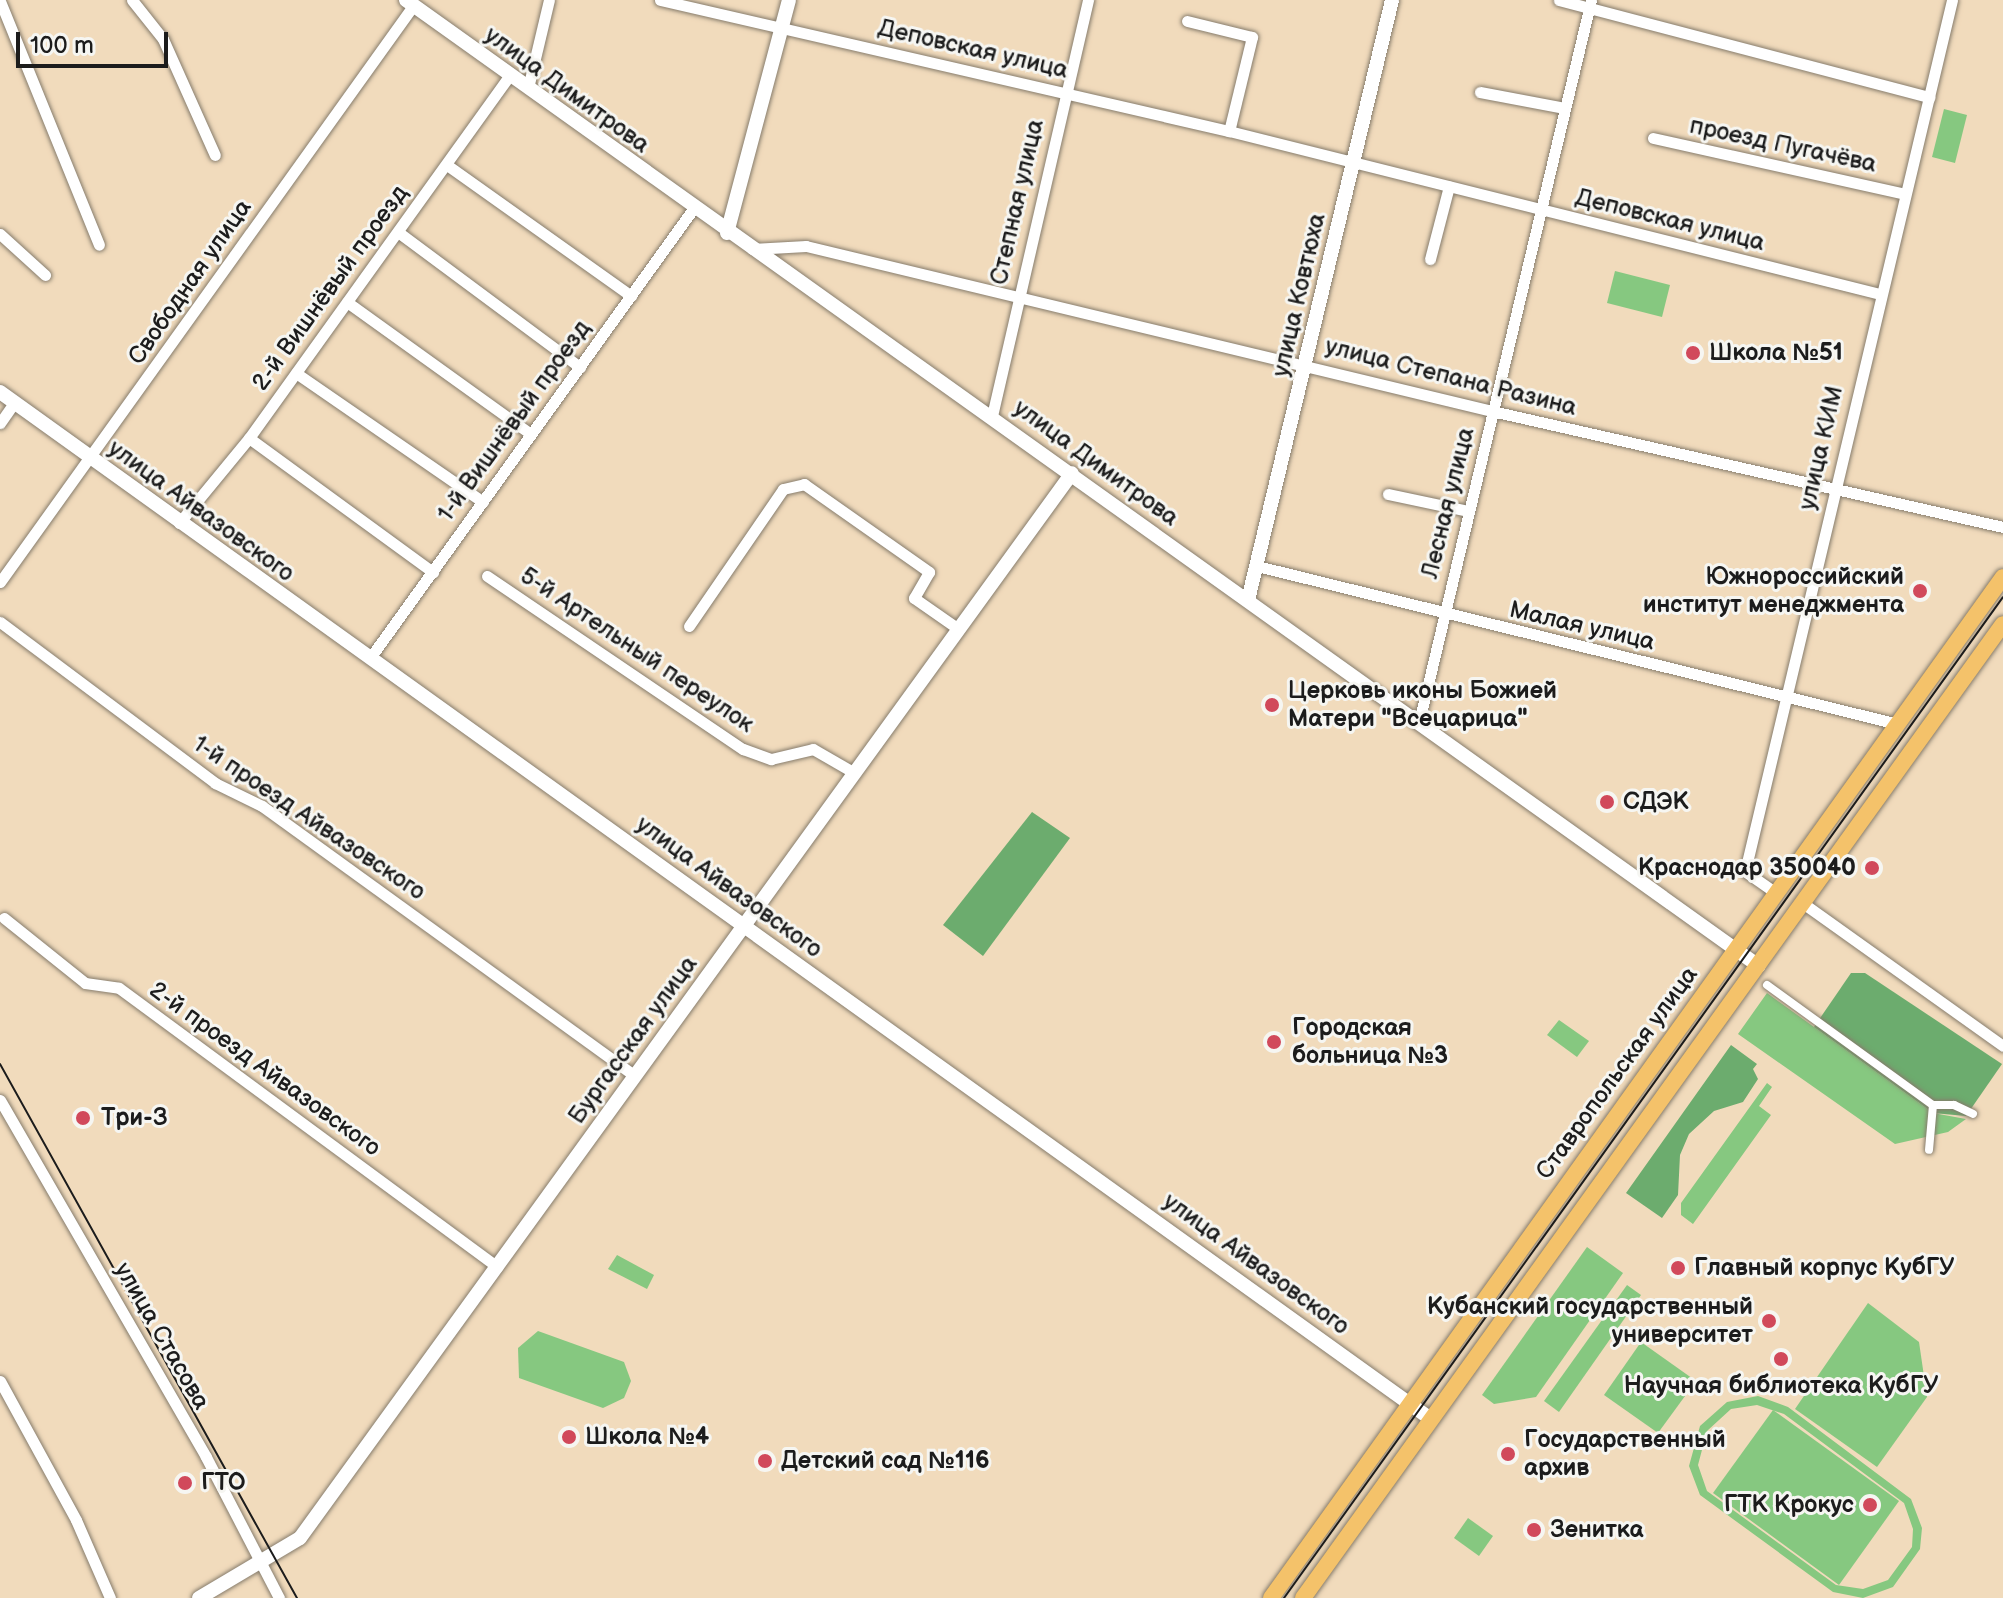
<!DOCTYPE html>
<meta charset="utf-8">
<style>
body{margin:0}
#map{position:relative;width:2003px;height:1598px;overflow:hidden;background:#f1dbbc;font-family:"Balsamiq Sans",sans-serif}
div>[style]{position:absolute}
.green>*{inset:0;background:#86c880}
.forest>*{inset:0;background:#6cac6e}
.roads{filter:drop-shadow(0 0 2px #867c6c) drop-shadow(0 0 2px #867c6c)}
.pedestrian>*{height:8px;margin:-4px;padding:0 4px;transform-origin:4px;border-radius:4px;background:#fff}
.minor>*{height:11px;margin:-5.5px;padding:0 5.5px;transform-origin:5.5px;border-radius:5.5px;background:#fff}
.tertiary>*{height:14px;margin:-7px;padding:0 7px;transform-origin:7px;border-radius:7px;background:#fff}
.primary>*{height:16px;margin:-8px;padding:0 8px;transform-origin:8px;border-radius:8px;background:#f4c26a}
.tram>*{height:2px;margin:-1px;padding:0 1px;transform-origin:1px;border-radius:1px;background:#1c1c1c}
.dots>*{width:22px;height:22px;translate:-50% -50%;box-sizing:border-box;border:4px solid #f6f6f2;border-radius:50%}
span{translate:-50% -50%;white-space:nowrap;text-align:center;line-height:1.15;-webkit-text-stroke:6px #f6f6f2;paint-order:stroke}
.street-label{font-size:24px;color:#1c1c1c}
.poi-label{font-size:24px;color:#1c1c1c;font-weight:700}
.left{translate:0 -50%;text-align:left}
.right{translate:-100% -50%;text-align:right}
.scale{position:absolute;left:16px;top:32px;width:152px;height:36px;box-sizing:border-box;border:4px solid #1c1c1c;border-top:0;padding-left:10px;font-size:24px;line-height:28px;white-space:nowrap;color:#1c1c1c;-webkit-text-stroke:6px #f6f6f2;paint-order:stroke}
</style>
<div id="map">
<div class="green">
<div style="clip-path:polygon(1944px 109px,1967px 115px,1955px 163px,1932px 157px)"></div>
<div style="clip-path:polygon(1615px 271px,1670px 285px,1662px 317px,1607px 303px)"></div>
<div style="clip-path:polygon(1767px 993px,1933px 1113px,1966px 1119px,1948px 1132px,1895px 1144px,1738px 1034px)"></div>
<div style="clip-path:polygon(1559px 1020px,1589px 1041px,1577px 1057px,1547px 1035px)"></div>
<div style="clip-path:polygon(1767px 1083px,1772px 1087px,1759px 1106px,1771px 1115px,1693px 1224px,1681px 1215px,1681px 1203px)"></div>
<div style="clip-path:polygon(1587px 1247px,1623px 1273px,1536px 1397px,1494px 1404px,1482px 1395px)"></div>
<div style="clip-path:polygon(617px 1255px,654px 1275px,647px 1289px,608px 1269px)"></div>
<div style="clip-path:polygon(1627px 1285px,1641px 1295px,1559px 1412px,1544px 1401px)"></div>
<div style="clip-path:polygon(1868px 1303px,1919px 1342px,1927px 1397px,1877px 1467px,1795px 1409px)"></div>
<div style="clip-path:polygon(538px 1331px,624px 1362px,631px 1381px,624px 1398px,603px 1408px,519px 1378px,518px 1348px)"></div>
<div style="clip-path:polygon(1641px 1342px,1696px 1381px,1658px 1433px,1604px 1395px)"></div>
<div style="clip-path:polygon(evenodd,1758px 1396px,1788px 1407px,1911px 1499px,1922px 1528px,1920px 1549px,1893px 1587px,1863px 1598px,1833px 1592px,1700px 1495px,1689px 1466px,1700px 1426px,1727px 1402px,1758px 1396px,1757px 1405px,1784px 1414px,1904px 1503px,1913px 1529px,1912px 1547px,1888px 1580px,1863px 1589px,1836px 1585px,1707px 1491px,1698px 1465px,1707px 1431px,1731px 1409px,1757px 1405px)"></div>
<div style="clip-path:polygon(1773px 1410px,1899px 1501px,1839px 1585px,1713px 1493px)"></div>
<div style="clip-path:polygon(1468px 1518px,1493px 1536px,1479px 1556px,1454px 1538px)"></div>
</div>
<div class="forest">
<div style="clip-path:polygon(1032px 812px,1070px 838px,983px 956px,943px 925px)"></div>
<div style="clip-path:polygon(1851px 973px,1865px 973px,2002px 1064px,1966px 1116px,1933px 1113px,1814px 1027px)"></div>
<div style="clip-path:polygon(1731px 1045px,1757px 1064px,1753px 1069px,1758px 1079px,1743px 1102px,1714px 1111px,1689px 1134px,1680px 1155px,1678px 1195px,1662px 1218px,1626px 1193px)"></div>
</div>
<div class="roads">
<div class="pedestrian">
<div style="left:1767px;top:985px;width:205px;rotate:35.9deg"></div>
<div style="left:1933px;top:1105px;width:45px;rotate:95.1deg"></div>
<div style="left:1933px;top:1105px;width:21px"></div>
<div style="left:1954px;top:1105px;width:21px;rotate:25deg"></div>
</div>
<div class="minor">
<div style="left:132px;top:0;width:50px;rotate:51.5deg"></div>
<div style="left:163px;top:39px;width:127px;rotate:65.9deg"></div>
<div style="left:660px;top:0;width:584px;rotate:12.97deg"></div>
<div style="left:1229px;top:131px;width:671px;rotate:14.06deg"></div>
<div style="left:1559px;top:0;width:383px;rotate:14.7deg"></div>
<div style="left:0;top:1px;width:263px;rotate:67.9deg"></div>
<div style="left:1187px;top:21px;width:67px;rotate:13.8deg"></div>
<div style="left:1252px;top:37px;width:97px;rotate:103.7deg"></div>
<div style="left:528px;top:88px;width:90px;rotate:-76.6deg"></div>
<div style="left:1480px;top:92px;width:86px;rotate:10.7deg"></div>
<div style="left:1653px;top:138px;width:258px;rotate:12.5deg"></div>
<div style="left:447px;top:165px;width:226px;rotate:35.4deg"></div>
<div style="left:398px;top:232px;width:227px;rotate:36.6deg"></div>
<div style="left:0;top:234px;width:61px;rotate:42.3deg"></div>
<div style="left:752px;top:249px;width:54px;rotate:-3.2deg"></div>
<div style="left:806px;top:246px;width:706px;rotate:13.52deg"></div>
<div style="left:1492px;top:411px;width:524px;rotate:12.79deg"></div>
<div style="left:1430px;top:259px;width:75px;rotate:-75.4deg"></div>
<div style="left:347px;top:302px;width:226px;rotate:35.7deg"></div>
<div style="left:296px;top:373px;width:227px;rotate:34.6deg"></div>
<div style="left:992px;top:416px;width:427px;rotate:-77deg"></div>
<div style="left:0;top:423px;width:24px;rotate:-55deg"></div>
<div style="left:249px;top:438px;width:228px;rotate:36.1deg"></div>
<div style="left:1388px;top:494px;width:82px;rotate:12deg"></div>
<div style="left:179px;top:523px;width:110px;rotate:-50.5deg"></div>
<div style="left:249px;top:438px;width:447px;rotate:-54.3deg"></div>
<div style="left:1257px;top:566px;width:660px;rotate:13.85deg"></div>
<div style="left:487px;top:576px;width:309px;rotate:34.1deg"></div>
<div style="left:743px;top:749px;width:30px;rotate:20deg"></div>
<div style="left:771px;top:759px;width:43px;rotate:-13.4deg"></div>
<div style="left:813px;top:749px;width:46px;rotate:29.9deg"></div>
<div style="left:0;top:582px;width:709px;rotate:-54.36deg"></div>
<div style="left:0;top:622px;width:269px;rotate:36.8deg"></div>
<div style="left:215px;top:783px;width:52px;rotate:26.1deg"></div>
<div style="left:262px;top:806px;width:458px;rotate:35.9deg"></div>
<div style="left:689px;top:626px;width:166px;rotate:-55.5deg"></div>
<div style="left:783px;top:489px;width:22px;rotate:-13deg"></div>
<div style="left:804px;top:484px;width:153px;rotate:35.1deg"></div>
<div style="left:929px;top:572px;width:30px;rotate:120deg"></div>
<div style="left:914px;top:598px;width:52px;rotate:34.9deg"></div>
<div style="left:370px;top:658px;width:553px;rotate:-54.27deg"></div>
<div style="left:1419px;top:722px;width:742px;rotate:-76.6deg"></div>
<div style="left:1776px;top:893px;width:38px;rotate:-145deg"></div>
<div style="left:1745px;top:871px;width:895px;rotate:-76.63deg"></div>
<div style="left:1804px;top:904px;width:244px;rotate:35.5deg"></div>
<div style="left:4px;top:918px;width:104px;rotate:38.7deg"></div>
<div style="left:85px;top:983px;width:34px;rotate:8deg"></div>
<div style="left:119px;top:988px;width:470px;rotate:36.4deg"></div>
<div style="left:0;top:1100px;width:412px;rotate:60deg"></div>
<div style="left:206px;top:1457px;width:159px;rotate:62.6deg"></div>
<div style="left:0;top:1381px;width:158px;rotate:61.3deg"></div>
<div style="left:76px;top:1520px;width:85px;rotate:66.4deg"></div>
</div>
<div class="tertiary">
<div style="left:406px;top:0;width:1662px;rotate:35.53deg"></div>
<div style="left:727px;top:233px;width:241px;rotate:-75.1deg"></div>
<div style="left:0;top:392px;width:1761px;rotate:35.67deg"></div>
<div style="left:1248px;top:600px;width:617px;rotate:-76.5deg"></div>
<div style="left:199px;top:1598px;width:117px;rotate:-30.7deg"></div>
<div style="left:300px;top:1538px;width:1315px;rotate:-54.06deg"></div>
</div>
<div class="primary">
<div style="left:1271px;top:1598px;width:1256px;rotate:-54.36deg"></div>
<div style="left:1303px;top:1598px;width:1199px;rotate:-54.3deg"></div>
</div>
</div>
<div class="tram">
<div style="left:0;top:1064px;width:611px;rotate:60.92deg"></div>
<div style="left:1284px;top:1598px;width:1232px;rotate:-54.31deg"></div>
</div>
<div class="dots">
<div style="left:1693px;top:353px;background:#d1495b"></div>
<div style="left:1920px;top:591px;background:#d1495b"></div>
<div style="left:1272px;top:705px;background:#d1495b"></div>
<div style="left:1607px;top:802px;background:#d1495b"></div>
<div style="left:1872px;top:868px;background:#d1495b"></div>
<div style="left:1274px;top:1042px;background:#d1495b"></div>
<div style="left:83px;top:1118px;background:#d1495b"></div>
<div style="left:1678px;top:1268px;background:#d1495b"></div>
<div style="left:1769px;top:1321px;background:#d1495b"></div>
<div style="left:1781px;top:1359px;background:#d1495b"></div>
<div style="left:569px;top:1437px;background:#d1495b"></div>
<div style="left:1508px;top:1454px;background:#d1495b"></div>
<div style="left:765px;top:1461px;background:#d1495b"></div>
<div style="left:185px;top:1483px;background:#d1495b"></div>
<div style="left:1870px;top:1505px;background:#d1495b"></div>
<div style="left:1534px;top:1530px;background:#d1495b"></div>
</div>
<div class="street-label">
<span style="left:973px;top:49px;rotate:13deg">Деповская улица</span>
<span style="left:567px;top:90px;rotate:36deg">улица Димитрова</span>
<span style="left:1783px;top:145px;rotate:12deg">проезд Пугачёва</span>
<span style="left:1017px;top:202px;rotate:-77deg">Степная улица</span>
<span style="left:1670px;top:220px;rotate:14deg">Деповская улица</span>
<span style="left:190px;top:282px;rotate:-55deg">Свободная улица</span>
<span style="left:330px;top:288px;rotate:-54deg">2-й Вишнёвый проезд</span>
<span style="left:1299px;top:295px;rotate:-77deg">улица Ковтюха</span>
<span style="left:1451px;top:377px;rotate:14deg">улица Степана Разина</span>
<span style="left:514px;top:421px;rotate:-54deg">1-й Вишнёвый проезд</span>
<span style="left:1821px;top:448px;rotate:-77deg">улица КИМ</span>
<span style="left:1096px;top:463px;rotate:36deg">улица Димитрова</span>
<span style="left:1448px;top:503px;rotate:-76deg">Лесная улица</span>
<span style="left:201px;top:511px;rotate:36deg">улица Айвазовского</span>
<span style="left:1582px;top:626px;rotate:13deg">Малая улица</span>
<span style="left:637px;top:650px;rotate:34deg">5-й Артельный переулок</span>
<span style="left:309px;top:818px;rotate:34deg">1-й проезд Айвазовского</span>
<span style="left:729px;top:887px;rotate:36deg">улица Айвазовского</span>
<span style="left:633px;top:1040px;rotate:-54deg">Бургасская улица</span>
<span style="left:265px;top:1069px;rotate:36deg">2-й проезд Айвазовского</span>
<span style="left:1617px;top:1073px;rotate:-54deg">Ставропольская улица</span>
<span style="left:1256px;top:1264px;rotate:36deg">улица Айвазовского</span>
<span style="left:162px;top:1336px;rotate:60deg">улица Стасова</span>
</div>
<div class="poi-label">
<span class="left" style="left:1709px;top:353px">Школа №51</span>
<span class="right" style="left:1904px;top:591px">Южнороссийский<br>институт менеджмента</span>
<span class="left" style="left:1288px;top:705px">Церковь иконы Божией<br>Матери "Всецарица"</span>
<span class="left" style="left:1623px;top:802px">СДЭК</span>
<span class="right" style="left:1856px;top:868px">Краснодар 350040</span>
<span class="left" style="left:1292px;top:1042px">Городская<br>больница №3</span>
<span class="left" style="left:101px;top:1118px">Три-З</span>
<span class="left" style="left:1694px;top:1268px">Главный корпус КубГУ</span>
<span class="right" style="left:1753px;top:1321px">Кубанский государственный<br>университет</span>
<span style="left:1781px;top:1386px">Научная библиотека КубГУ</span>
<span class="left" style="left:585px;top:1437px">Школа №4</span>
<span class="left" style="left:1524px;top:1454px">Государственный<br>архив</span>
<span class="left" style="left:781px;top:1461px">Детский сад №116</span>
<span class="left" style="left:201px;top:1483px">ГТО</span>
<span class="right" style="left:1854px;top:1505px">ГТК Крокус</span>
<span class="left" style="left:1550px;top:1530px">Зенитка</span>
</div>
<div class="scale">100 m</div>
</div>
